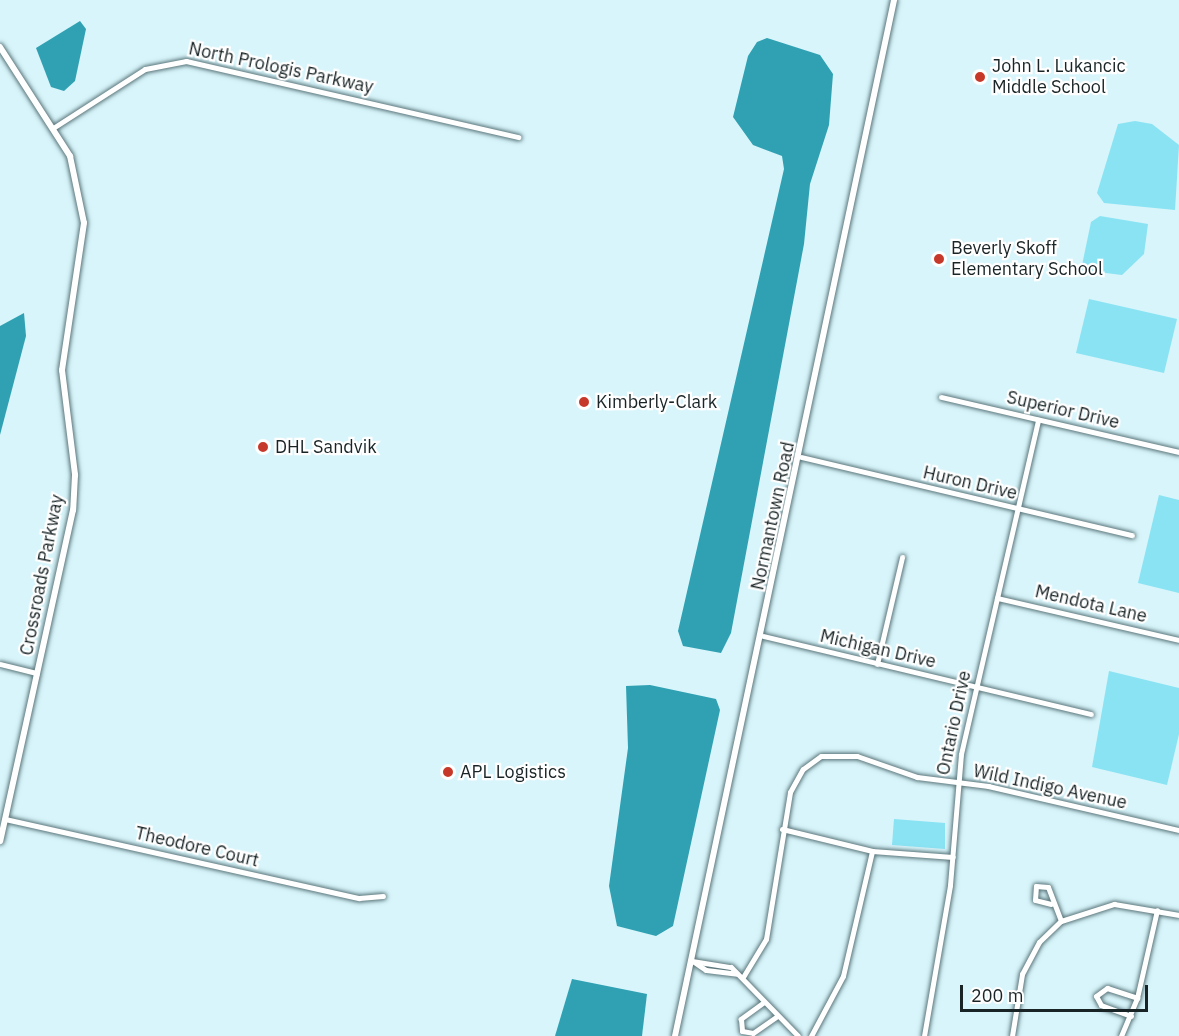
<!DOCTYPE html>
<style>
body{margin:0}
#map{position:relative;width:1179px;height:1036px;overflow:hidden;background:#d7f5fb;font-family:"IBM Plex Sans",sans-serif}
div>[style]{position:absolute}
.green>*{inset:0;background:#8ae3f3}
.water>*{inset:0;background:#30a1b2}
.roads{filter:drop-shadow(0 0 2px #5b767b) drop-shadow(0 0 2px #5b767b)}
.minor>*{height:5px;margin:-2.5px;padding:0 2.5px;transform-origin:2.5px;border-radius:2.5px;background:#fff}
.tertiary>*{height:6px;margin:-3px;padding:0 3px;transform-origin:3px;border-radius:3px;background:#fff}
.dots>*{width:16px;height:16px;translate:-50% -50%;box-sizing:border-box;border:3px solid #fff;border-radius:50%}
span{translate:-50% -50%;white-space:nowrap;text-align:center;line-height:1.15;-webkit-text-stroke:4.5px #fff;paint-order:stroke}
.poi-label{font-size:18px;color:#192426}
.left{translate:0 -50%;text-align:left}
.street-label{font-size:18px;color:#192426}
.scale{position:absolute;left:960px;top:985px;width:188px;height:27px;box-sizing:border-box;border:3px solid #192426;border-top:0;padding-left:8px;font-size:18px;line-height:21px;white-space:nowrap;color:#192426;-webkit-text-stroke:4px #fff;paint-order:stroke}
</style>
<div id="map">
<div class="green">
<div style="clip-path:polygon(1135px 121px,1152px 124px,1179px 145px,1175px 210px,1104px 203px,1097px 193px,1118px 124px)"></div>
<div style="clip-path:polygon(1100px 216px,1148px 224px,1144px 254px,1122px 275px,1081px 270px,1091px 222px)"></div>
<div style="clip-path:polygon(1089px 299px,1177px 319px,1164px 373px,1076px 353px)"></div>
<div style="clip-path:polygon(1159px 495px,1179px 500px,1179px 593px,1138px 583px)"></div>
<div style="clip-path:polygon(1109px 671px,1179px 688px,1179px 734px,1167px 785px,1092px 767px)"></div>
<div style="clip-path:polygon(894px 819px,945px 823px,945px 849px,892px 845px)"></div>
</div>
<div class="water">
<div style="clip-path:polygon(80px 21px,86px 29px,75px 81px,64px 91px,51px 87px,36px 48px)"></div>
<div style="clip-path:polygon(767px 38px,820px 55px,833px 74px,829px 125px,810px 184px,804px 244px,731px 633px,721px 653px,683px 646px,678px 631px,784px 169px,782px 156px,753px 145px,733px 117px,748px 56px,757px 42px)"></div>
<div style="clip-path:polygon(24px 313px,26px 336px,0 435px,0 326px)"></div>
<div style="clip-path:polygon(650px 685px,716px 699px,720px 710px,673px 926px,656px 936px,617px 926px,609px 886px,628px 748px,626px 686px)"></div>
<div style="clip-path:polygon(572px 979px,647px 994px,642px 1036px,555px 1036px)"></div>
</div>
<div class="roads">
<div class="minor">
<div style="left:53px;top:128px;width:109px;rotate:-32.7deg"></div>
<div style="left:145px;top:69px;width:42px;rotate:-11deg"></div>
<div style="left:186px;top:61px;width:341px;rotate:12.9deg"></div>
<div style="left:941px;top:397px;width:244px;rotate:13deg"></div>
<div style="left:801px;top:457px;width:340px;rotate:13.3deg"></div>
<div style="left:997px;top:598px;width:187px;rotate:13deg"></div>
<div style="left:763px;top:636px;width:337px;rotate:13.4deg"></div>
<div style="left:0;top:664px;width:38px;rotate:14deg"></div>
<div style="left:877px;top:664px;width:110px;rotate:-76.8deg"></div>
<div style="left:5px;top:819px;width:363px;rotate:12.6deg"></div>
<div style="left:359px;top:898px;width:24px;rotate:-5deg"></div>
<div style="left:782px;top:829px;width:93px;rotate:13.7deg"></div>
<div style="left:872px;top:851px;width:81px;rotate:4.2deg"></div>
<div style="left:1051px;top:904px;width:16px;rotate:-166deg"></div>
<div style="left:1035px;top:900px;width:14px;rotate:-86deg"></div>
<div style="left:1036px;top:886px;width:12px;rotate:5deg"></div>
<div style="left:1048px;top:887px;width:36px;rotate:69deg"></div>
<div style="left:692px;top:961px;width:39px;rotate:9deg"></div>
<div style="left:731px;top:967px;width:96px;rotate:45.8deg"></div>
<div style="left:694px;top:962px;width:14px;rotate:34deg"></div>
<div style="left:706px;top:970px;width:31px;rotate:7deg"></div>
<div style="left:743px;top:977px;width:44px;rotate:-58.8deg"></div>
<div style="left:766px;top:939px;width:149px;rotate:-80.7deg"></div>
<div style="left:790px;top:792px;width:26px;rotate:-61deg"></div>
<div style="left:803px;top:769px;width:22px;rotate:-36deg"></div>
<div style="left:821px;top:756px;width:36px"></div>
<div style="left:857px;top:756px;width:64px;rotate:19.3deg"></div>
<div style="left:917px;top:777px;width:72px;rotate:7.2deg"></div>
<div style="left:988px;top:786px;width:196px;rotate:13deg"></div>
<div style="left:764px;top:1002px;width:29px;rotate:144deg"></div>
<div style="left:741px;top:1019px;width:12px;rotate:85deg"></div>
<div style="left:742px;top:1031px;width:11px;rotate:10deg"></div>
<div style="left:753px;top:1033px;width:28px;rotate:-35deg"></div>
<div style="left:1131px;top:1016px;width:32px;rotate:-160deg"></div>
<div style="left:1101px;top:1005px;width:10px;rotate:-119deg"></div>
<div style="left:1096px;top:996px;width:14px;rotate:-36deg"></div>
<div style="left:1107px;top:988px;width:32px;rotate:18deg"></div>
<div style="left:811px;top:1036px;width:68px;rotate:-61.9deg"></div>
<div style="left:843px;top:976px;width:128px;rotate:-76.9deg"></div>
<div style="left:924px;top:1036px;width:153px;rotate:-80.2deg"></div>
<div style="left:950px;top:885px;width:131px;rotate:-85.2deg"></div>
<div style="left:961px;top:754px;width:343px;rotate:-77deg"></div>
<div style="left:1012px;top:1036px;width:63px;rotate:-80.8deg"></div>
<div style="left:1022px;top:974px;width:36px;rotate:-62deg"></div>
<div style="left:1039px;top:942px;width:30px;rotate:-44deg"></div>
<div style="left:1061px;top:921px;width:56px;rotate:-17.8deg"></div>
<div style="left:1114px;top:904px;width:66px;rotate:9.6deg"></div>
<div style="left:1121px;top:1036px;width:41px;rotate:-67.2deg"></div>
<div style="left:1137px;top:998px;width:90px;rotate:-77.2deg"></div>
</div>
<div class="tertiary">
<div style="left:0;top:47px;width:130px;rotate:57.3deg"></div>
<div style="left:70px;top:156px;width:68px;rotate:78.2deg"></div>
<div style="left:84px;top:223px;width:149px;rotate:98.5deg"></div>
<div style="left:62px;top:370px;width:106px;rotate:82.9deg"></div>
<div style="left:75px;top:475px;width:35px;rotate:93deg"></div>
<div style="left:73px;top:510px;width:339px;rotate:102.4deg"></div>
<div style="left:675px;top:1036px;width:1059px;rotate:-78.06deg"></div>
</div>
</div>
<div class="dots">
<div style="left:980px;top:77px;background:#c6392a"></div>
<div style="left:939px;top:259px;background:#c6392a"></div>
<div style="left:584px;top:402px;background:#c6392a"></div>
<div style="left:263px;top:447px;background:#c6392a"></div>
<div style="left:448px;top:772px;background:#c6392a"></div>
</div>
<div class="poi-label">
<span class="left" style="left:992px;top:77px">John L. Lukancic<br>Middle School</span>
<span class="left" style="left:951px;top:259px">Beverly Skoff<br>Elementary School</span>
<span class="left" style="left:596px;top:402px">Kimberly-Clark</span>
<span class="left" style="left:275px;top:447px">DHL Sandvik</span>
<span class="left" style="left:460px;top:772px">APL Logistics</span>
</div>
<div class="street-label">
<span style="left:281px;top:68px;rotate:12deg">North Prologis Parkway</span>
<span style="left:1063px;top:410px;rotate:13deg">Superior Drive</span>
<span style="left:970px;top:483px;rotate:13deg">Huron Drive</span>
<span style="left:773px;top:516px;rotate:-78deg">Normantown Road</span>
<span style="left:42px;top:575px;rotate:-79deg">Crossroads Parkway</span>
<span style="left:1091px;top:604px;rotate:13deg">Mendota Lane</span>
<span style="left:878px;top:649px;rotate:13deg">Michigan Drive</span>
<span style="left:954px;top:723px;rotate:-78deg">Ontario Drive</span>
<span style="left:1050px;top:787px;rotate:12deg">Wild Indigo Avenue</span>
<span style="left:197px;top:847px;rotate:13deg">Theodore Court</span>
</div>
<div class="scale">200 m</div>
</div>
